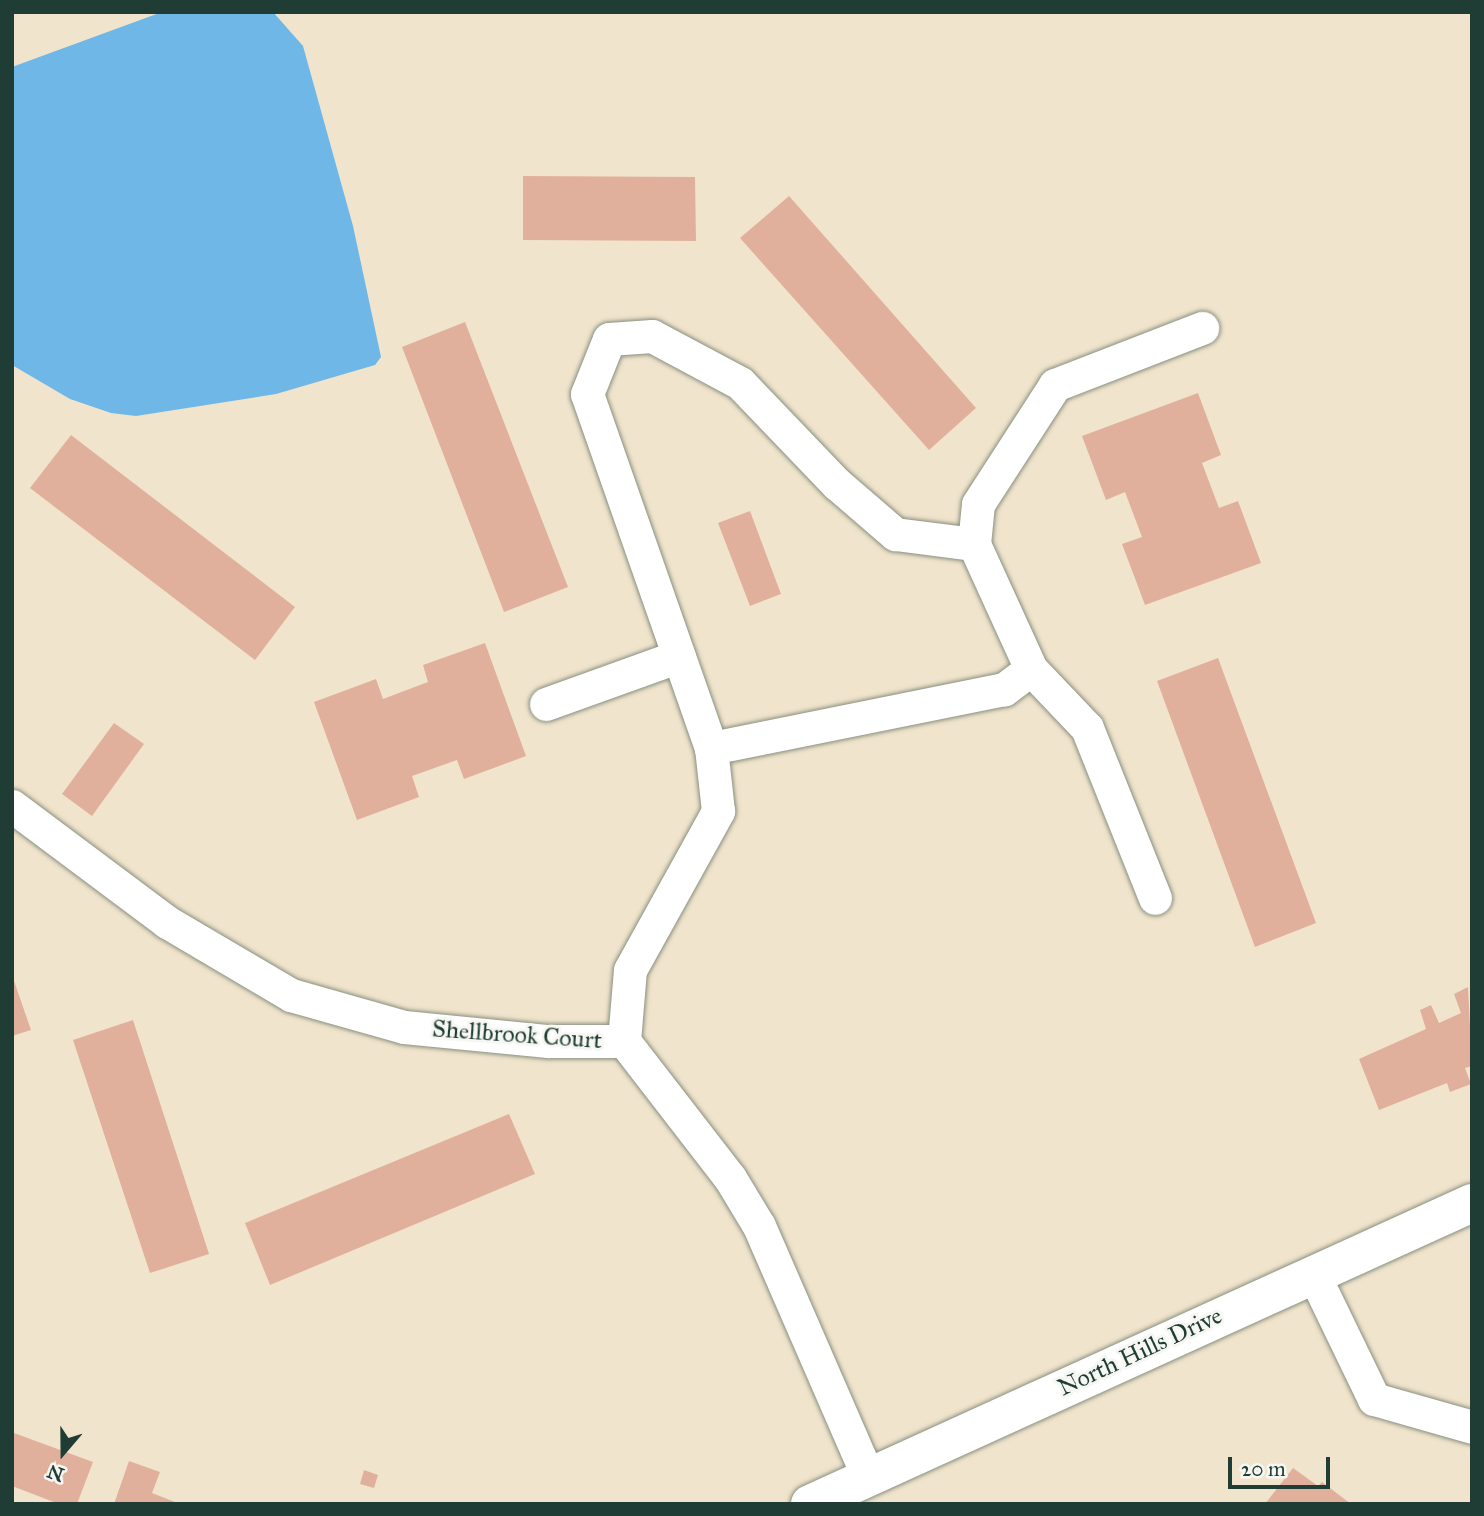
<!DOCTYPE html>
<style>
body{margin:0}
#map{position:relative;width:1484px;height:1516px;overflow:hidden;background:#f1e4cc;font-family:"IM FELL Great Primer",serif}
div>[style]{position:absolute}
.water>*{inset:0;background:#6eb7e6}
.building>*{inset:0;background:#e1b09c}
.roads{filter:drop-shadow(0 0 2px #889080) drop-shadow(0 0 2px #889080)}
.minor>*{height:33px;margin:-16.5px;padding:0 16.5px;transform-origin:16.5px;border-radius:16.5px;background:#fff}
.major>*{height:38px;margin:-19px;padding:0 19px;transform-origin:19px;border-radius:19px;background:#fff}
span{translate:-50% -50%;white-space:nowrap;text-align:center;line-height:1.15;-webkit-text-stroke:6px #f6f6f2;paint-order:stroke}
.street-label{font-size:24px;color:#1f3d34}
.frame{position:absolute;inset:0;border:14px solid #1f3d34;pointer-events:none}
.north{position:absolute;left:28px;top:1418px;width:70px;height:70px;-webkit-text-stroke:5px #f6f6f2;paint-order:stroke;rotate:200deg;font-size:19px;font-weight:700;line-height:28px;text-align:center;color:#1f3d34}
.north::after{content:'';display:block;margin:auto;width:24px;height:32px;background:#1f3d34;clip-path:polygon(50% 0,100% 100%,50% 72%,0 100%)}
.scale{position:absolute;left:1228px;top:1457px;width:102px;height:32px;box-sizing:border-box;border:4px solid #1f3d34;border-top:0;padding-left:9px;font-size:21px;line-height:24px;white-space:nowrap;color:#1f3d34;-webkit-text-stroke:5px #f6f6f2;paint-order:stroke}
</style>
<div id="map">
<div class="water">
<div style="clip-path:polygon(162px 12px,273px 12px,303px 46px,353px 226px,381px 357px,375px 365px,276px 394px,136px 416px,111px 413px,70px 399px,12px 365px,12px 67px)"></div>
</div>
<div class="building">
<div style="clip-path:polygon(523px 176px,695px 177px,696px 241px,523px 240px)"></div>
<div style="clip-path:polygon(789px 196px,976px 408px,929px 450px,740px 238px)"></div>
<div style="clip-path:polygon(465px 322px,568px 587px,504px 612px,402px 347px)"></div>
<div style="clip-path:polygon(1198px 393px,1221px 455px,1202px 463px,1219px 508px,1238px 501px,1261px 563px,1145px 605px,1122px 544px,1142px 537px,1125px 492px,1106px 500px,1082px 436px)"></div>
<div style="clip-path:polygon(71px 435px,295px 607px,255px 660px,30px 488px)"></div>
<div style="clip-path:polygon(750px 511px,781px 594px,750px 606px,718px 523px)"></div>
<div style="clip-path:polygon(485px 643px,526px 756px,464px 779px,457px 760px,412px 776px,419px 797px,357px 820px,314px 702px,376px 679px,383px 699px,428px 682px,423px 665px)"></div>
<div style="clip-path:polygon(1218px 658px,1316px 923px,1255px 947px,1157px 681px)"></div>
<div style="clip-path:polygon(114px 723px,144px 744px,92px 816px,62px 794px)"></div>
<div style="clip-path:polygon(12px 975px,31px 1030px,12px 1036px)"></div>
<div style="clip-path:polygon(1468px 987px,1472px 1066px,1465px 1068px,1471px 1084px,1450px 1092px,1447px 1083px,1379px 1110px,1359px 1059px,1426px 1029px,1420px 1010px,1431px 1005px,1439px 1023px,1461px 1013px,1454px 994px)"></div>
<div style="clip-path:polygon(133px 1020px,209px 1254px,150px 1273px,73px 1040px)"></div>
<div style="clip-path:polygon(509px 1114px,535px 1174px,270px 1285px,245px 1223px)"></div>
<div style="clip-path:polygon(14px 1433px,93px 1462px,77px 1504px,59px 1504px,12px 1486px)"></div>
<div style="clip-path:polygon(129px 1461px,160px 1472px,152px 1493px,180px 1504px,114px 1504px)"></div>
<div style="clip-path:polygon(1293px 1468px,1318px 1486px,1322px 1482px,1351px 1504px,1265px 1504px)"></div>
<div style="clip-path:polygon(364px 1470px,378px 1475px,374px 1488px,360px 1484px)"></div>
</div>
<div class="roads">
<div class="minor">
<div style="left:974px;top:544px;width:40px;rotate:-84.3deg"></div>
<div style="left:978px;top:504px;width:142px;rotate:-57.1deg"></div>
<div style="left:1055px;top:385px;width:158px;rotate:-21.2deg"></div>
<div style="left:1031px;top:669px;width:81px;rotate:46.5deg"></div>
<div style="left:1087px;top:728px;width:183px;rotate:68.2deg"></div>
<div style="left:546px;top:704px;width:141px;rotate:-19.8deg"></div>
<div style="left:12px;top:806px;width:194px;rotate:36.8deg"></div>
<div style="left:167px;top:922px;width:144px;rotate:30.5deg"></div>
<div style="left:291px;top:995px;width:117px;rotate:15.8deg"></div>
<div style="left:404px;top:1027px;width:145px;rotate:5.6deg"></div>
<div style="left:548px;top:1041px;width:76px"></div>
<div style="left:624px;top:1041px;width:71px;rotate:-85.2deg"></div>
<div style="left:630px;top:970px;width:182px;rotate:-61deg"></div>
<div style="left:718px;top:811px;width:63px;rotate:-96.3deg"></div>
<div style="left:711px;top:748px;width:375px;rotate:-109.3deg"></div>
<div style="left:587px;top:394px;width:59px;rotate:-68.2deg"></div>
<div style="left:609px;top:339px;width:43px;rotate:-4deg"></div>
<div style="left:652px;top:336px;width:100px;rotate:28.1deg"></div>
<div style="left:740px;top:383px;width:140px;rotate:46.2deg"></div>
<div style="left:837px;top:484px;width:77px;rotate:40.8deg"></div>
<div style="left:895px;top:534px;width:80px;rotate:7.2deg"></div>
<div style="left:974px;top:544px;width:137px;rotate:65.5deg"></div>
<div style="left:1031px;top:669px;width:34px;rotate:143deg"></div>
<div style="left:1004px;top:689px;width:299px;rotate:168.6deg"></div>
<div style="left:624px;top:1041px;width:173px;rotate:52.3deg"></div>
<div style="left:730px;top:1178px;width:56px;rotate:58.9deg"></div>
<div style="left:759px;top:1226px;width:274px;rotate:66.5deg"></div>
<div style="left:1313px;top:1273px;width:140px;rotate:64.2deg"></div>
<div style="left:1374px;top:1399px;width:102px;rotate:15.9deg"></div>
</div>
<div class="major">
<div style="left:810px;top:1504px;width:727px;rotate:-24.45deg"></div>
</div>
</div>
<div class="street-label">
<span style="left:517px;top:1035px;rotate:4deg">Shellbrook Court</span>
<span style="left:1140px;top:1352px;rotate:-25deg">North Hills Drive</span>
</div>
<div class="frame"></div>
<div class="north">N</div>
<div class="scale">20 m</div>
</div>
